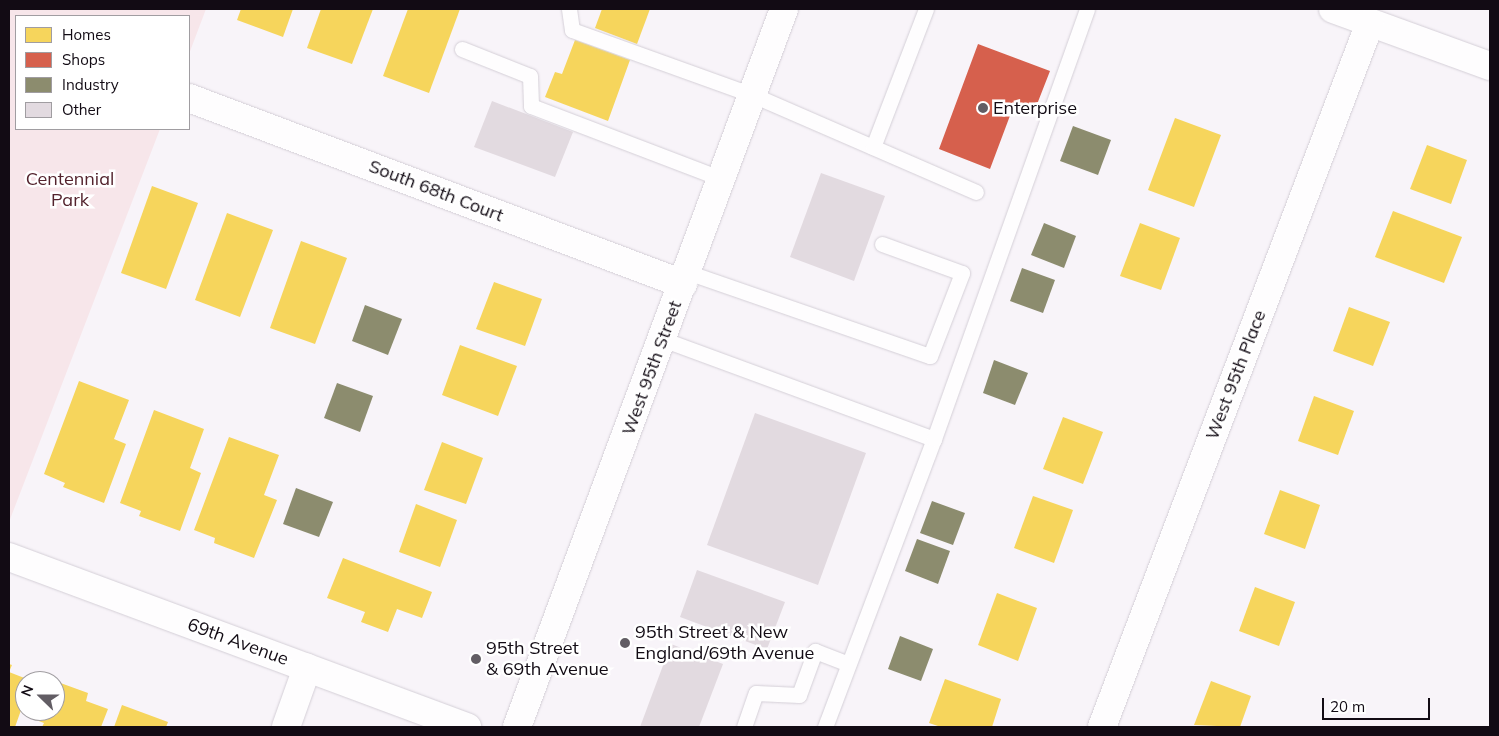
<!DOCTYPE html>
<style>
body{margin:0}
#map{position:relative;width:1499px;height:736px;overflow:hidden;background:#f8f4f9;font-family:Mulish,sans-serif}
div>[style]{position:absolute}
.green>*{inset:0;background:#f7e6ea}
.homes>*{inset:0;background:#f6d55c}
.shops>*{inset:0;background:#d6604d}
.industry>*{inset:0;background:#8c8c6e}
.building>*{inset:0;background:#e2dae0}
.roads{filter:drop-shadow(0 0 1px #d4cfd7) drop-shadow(0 0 1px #d4cfd7)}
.lane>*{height:15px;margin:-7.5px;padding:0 7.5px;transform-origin:7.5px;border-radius:7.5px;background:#fefdfe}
.street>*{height:28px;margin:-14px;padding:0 14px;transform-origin:14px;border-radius:14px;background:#fefdfe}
.primary>*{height:28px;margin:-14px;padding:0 14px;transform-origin:14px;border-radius:14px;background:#fefdfe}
.dots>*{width:14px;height:14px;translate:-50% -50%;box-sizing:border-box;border:2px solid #fff;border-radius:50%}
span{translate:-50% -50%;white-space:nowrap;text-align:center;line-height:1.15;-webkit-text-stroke:5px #fff;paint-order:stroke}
.poi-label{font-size:18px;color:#120b14}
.left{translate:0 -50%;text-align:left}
.park-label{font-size:18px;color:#53232d}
.street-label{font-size:18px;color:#120b14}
.frame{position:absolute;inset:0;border:10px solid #120b14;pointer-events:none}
.legend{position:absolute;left:15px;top:15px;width:175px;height:115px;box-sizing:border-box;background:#fff;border:1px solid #a09da1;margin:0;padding:6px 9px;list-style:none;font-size:15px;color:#120b14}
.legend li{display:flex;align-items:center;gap:10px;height:25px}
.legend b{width:25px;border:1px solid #a09da1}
.north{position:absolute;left:15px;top:671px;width:50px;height:50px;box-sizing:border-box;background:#fff;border:1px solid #a09da1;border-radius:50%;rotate:292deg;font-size:14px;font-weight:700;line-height:20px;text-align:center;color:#120b14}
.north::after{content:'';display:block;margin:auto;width:18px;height:22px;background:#625d64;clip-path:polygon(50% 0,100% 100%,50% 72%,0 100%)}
.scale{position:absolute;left:1322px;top:698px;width:108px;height:22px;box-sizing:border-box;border:2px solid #120b14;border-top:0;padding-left:6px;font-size:15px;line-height:18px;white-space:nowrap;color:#120b14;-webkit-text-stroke:4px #fff;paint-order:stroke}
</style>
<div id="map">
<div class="green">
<div style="clip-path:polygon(9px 9px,206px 9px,189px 54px,189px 16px,16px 16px,16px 129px,160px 129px,9px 522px)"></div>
</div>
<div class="homes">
<div style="clip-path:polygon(241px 9px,293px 9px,283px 37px,237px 20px)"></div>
<div style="clip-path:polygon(321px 9px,373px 9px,352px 64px,307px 48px)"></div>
<div style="clip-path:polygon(408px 9px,460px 9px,429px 93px,383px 76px)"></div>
<div style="clip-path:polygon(602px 9px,650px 9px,637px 44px,595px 28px)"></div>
<div style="clip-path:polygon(575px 40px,630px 60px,608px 121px,545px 97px,555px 72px,562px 74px)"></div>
<div style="clip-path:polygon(1175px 118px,1221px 135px,1194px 207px,1148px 190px)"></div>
<div style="clip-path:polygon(1427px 145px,1467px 160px,1451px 204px,1410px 189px)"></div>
<div style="clip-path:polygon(152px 186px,198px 203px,166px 289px,121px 273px)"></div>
<div style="clip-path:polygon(1393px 211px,1462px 237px,1444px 283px,1375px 257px)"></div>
<div style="clip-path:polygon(227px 213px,273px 230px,240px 317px,195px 300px)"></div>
<div style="clip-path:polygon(1140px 223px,1180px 238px,1161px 290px,1120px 276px)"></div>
<div style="clip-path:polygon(301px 241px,347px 258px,315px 344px,270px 328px)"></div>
<div style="clip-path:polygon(494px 282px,542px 299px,525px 346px,476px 329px)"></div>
<div style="clip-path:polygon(1349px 307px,1390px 322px,1373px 366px,1333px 351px)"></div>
<div style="clip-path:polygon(460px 345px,517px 366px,498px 416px,442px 395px)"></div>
<div style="clip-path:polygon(79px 381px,129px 400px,114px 439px,126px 444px,104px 503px,63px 487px,65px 483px,44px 474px)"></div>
<div style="clip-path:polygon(1314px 396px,1354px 411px,1338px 455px,1298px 441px)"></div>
<div style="clip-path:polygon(154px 410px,204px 429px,190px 468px,201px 473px,180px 531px,139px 516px,141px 511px,120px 503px)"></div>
<div style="clip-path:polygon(1063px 417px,1103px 432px,1083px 484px,1043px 469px)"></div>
<div style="clip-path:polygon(229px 437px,279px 455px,264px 495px,277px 500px,254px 558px,214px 543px,215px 538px,194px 530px)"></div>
<div style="clip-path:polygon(442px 442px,483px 458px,466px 504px,424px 490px)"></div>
<div style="clip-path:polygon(1280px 490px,1320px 505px,1305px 549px,1264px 534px)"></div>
<div style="clip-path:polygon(1033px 496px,1073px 510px,1054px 563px,1014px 548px)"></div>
<div style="clip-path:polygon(416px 504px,457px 520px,440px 567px,399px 552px)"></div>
<div style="clip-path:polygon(343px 558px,432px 592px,422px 618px,397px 609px,388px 632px,361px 622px,365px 612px,327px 598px)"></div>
<div style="clip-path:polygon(1255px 587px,1295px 602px,1279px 646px,1239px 631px)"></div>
<div style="clip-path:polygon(997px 593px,1037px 608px,1018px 661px,978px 645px)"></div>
<div style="clip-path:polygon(9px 664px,12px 665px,9px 672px,32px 681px,25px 681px,25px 699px,15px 727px,9px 727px)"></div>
<div style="clip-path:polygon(43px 676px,55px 681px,41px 681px)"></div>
<div style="clip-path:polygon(945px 679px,1001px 699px,992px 727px,941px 727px,929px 723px)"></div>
<div style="clip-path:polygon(55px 681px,88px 693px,86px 701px,108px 709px,101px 727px,42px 727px,44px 723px,28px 717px,30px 711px,55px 711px)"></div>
<div style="clip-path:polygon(1211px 681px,1251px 696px,1240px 727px,1194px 725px)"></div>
<div style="clip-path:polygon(122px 705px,168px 722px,166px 727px,114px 727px)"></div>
</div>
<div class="shops">
<div style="clip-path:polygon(978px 44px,1050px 71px,1034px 112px,1014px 105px,990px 169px,939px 149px)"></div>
</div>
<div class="industry">
<div style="clip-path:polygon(1073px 126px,1111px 140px,1098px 175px,1060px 161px)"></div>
<div style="clip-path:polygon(1044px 223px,1076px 236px,1064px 268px,1031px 255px)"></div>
<div style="clip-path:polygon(1022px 268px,1055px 280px,1043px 313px,1010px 301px)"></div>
<div style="clip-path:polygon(365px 305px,402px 319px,388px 355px,352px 341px)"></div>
<div style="clip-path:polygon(994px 360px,1028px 373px,1015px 405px,983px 393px)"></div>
<div style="clip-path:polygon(337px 383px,373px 396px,360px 432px,324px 418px)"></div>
<div style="clip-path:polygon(296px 488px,333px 502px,319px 537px,283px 524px)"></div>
<div style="clip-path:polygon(932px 501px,965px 513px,953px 545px,920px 533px)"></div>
<div style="clip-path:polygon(917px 539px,950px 551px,938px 584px,905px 571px)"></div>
<div style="clip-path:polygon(900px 636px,933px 649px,921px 681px,888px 669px)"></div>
</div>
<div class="building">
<div style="clip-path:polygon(492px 101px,573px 132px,555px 177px,474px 147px)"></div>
<div style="clip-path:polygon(821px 173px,885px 196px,854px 281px,790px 257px)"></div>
<div style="clip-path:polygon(755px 413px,866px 453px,818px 585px,707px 545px)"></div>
<div style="clip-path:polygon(697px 570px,785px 602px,767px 649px,680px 617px)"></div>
<div style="clip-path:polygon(671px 644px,723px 664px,699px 727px,640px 727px)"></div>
</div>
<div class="roads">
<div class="lane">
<div style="left:569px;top:9px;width:21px;rotate:82deg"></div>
<div style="left:572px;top:30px;width:192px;rotate:19.8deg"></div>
<div style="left:753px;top:95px;width:243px;rotate:23.5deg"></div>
<div style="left:462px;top:49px;width:73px;rotate:21.7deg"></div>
<div style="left:530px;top:76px;width:30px;rotate:88deg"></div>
<div style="left:531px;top:106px;width:204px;rotate:20.9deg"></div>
<div style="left:873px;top:147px;width:148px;rotate:-69deg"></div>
<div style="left:687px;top:272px;width:257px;rotate:19.1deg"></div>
<div style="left:930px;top:356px;width:89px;rotate:-68.9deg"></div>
<div style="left:962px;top:273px;width:85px;rotate:-160.1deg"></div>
<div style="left:662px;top:339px;width:290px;rotate:20.2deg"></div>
<div style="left:744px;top:727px;width:36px;rotate:-71deg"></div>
<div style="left:756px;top:693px;width:43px;rotate:2.7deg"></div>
<div style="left:799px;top:695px;width:47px;rotate:-70deg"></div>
<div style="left:815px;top:651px;width:36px;rotate:21deg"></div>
<div style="left:825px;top:727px;width:308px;rotate:-69.3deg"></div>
<div style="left:934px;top:439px;width:456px;rotate:-70.4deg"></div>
</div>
<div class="street">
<div style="left:1333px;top:9px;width:167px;rotate:20deg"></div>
<div style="left:189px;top:98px;width:528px;rotate:20.63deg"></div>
<div style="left:9px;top:557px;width:489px;rotate:20.4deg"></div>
<div style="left:286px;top:727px;width:63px;rotate:-70.4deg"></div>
<div style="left:1102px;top:727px;width:753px;rotate:-69.16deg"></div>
</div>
<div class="primary">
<div style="left:517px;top:727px;width:766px;rotate:-69.6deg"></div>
</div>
</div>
<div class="dots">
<div style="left:983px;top:108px;background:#625d64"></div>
<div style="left:625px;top:643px;background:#625d64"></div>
<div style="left:476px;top:659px;background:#625d64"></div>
</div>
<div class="poi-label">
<span class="left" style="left:993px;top:108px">Enterprise</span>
<span class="left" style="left:635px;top:643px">95th Street &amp; New<br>England/69th Avenue</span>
<span class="left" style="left:486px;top:659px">95th Street<br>&amp; 69th Avenue</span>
</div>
<div class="park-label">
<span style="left:70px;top:190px">Centennial<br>Park</span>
</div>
<div class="street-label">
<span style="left:436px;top:191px;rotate:21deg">South 68th Court</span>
<span style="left:652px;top:368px;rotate:-70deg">West 95th Street</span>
<span style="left:1236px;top:375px;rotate:-69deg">West 95th Place</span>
<span style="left:238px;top:642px;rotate:20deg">69th Avenue</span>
</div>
<div class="frame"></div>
<ul class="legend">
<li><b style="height:14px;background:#f6d55c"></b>Homes</li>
<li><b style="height:14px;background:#d6604d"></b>Shops</li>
<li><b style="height:14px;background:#8c8c6e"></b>Industry</li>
<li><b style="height:14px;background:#e2dae0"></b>Other</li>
</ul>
<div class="north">N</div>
<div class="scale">20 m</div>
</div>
